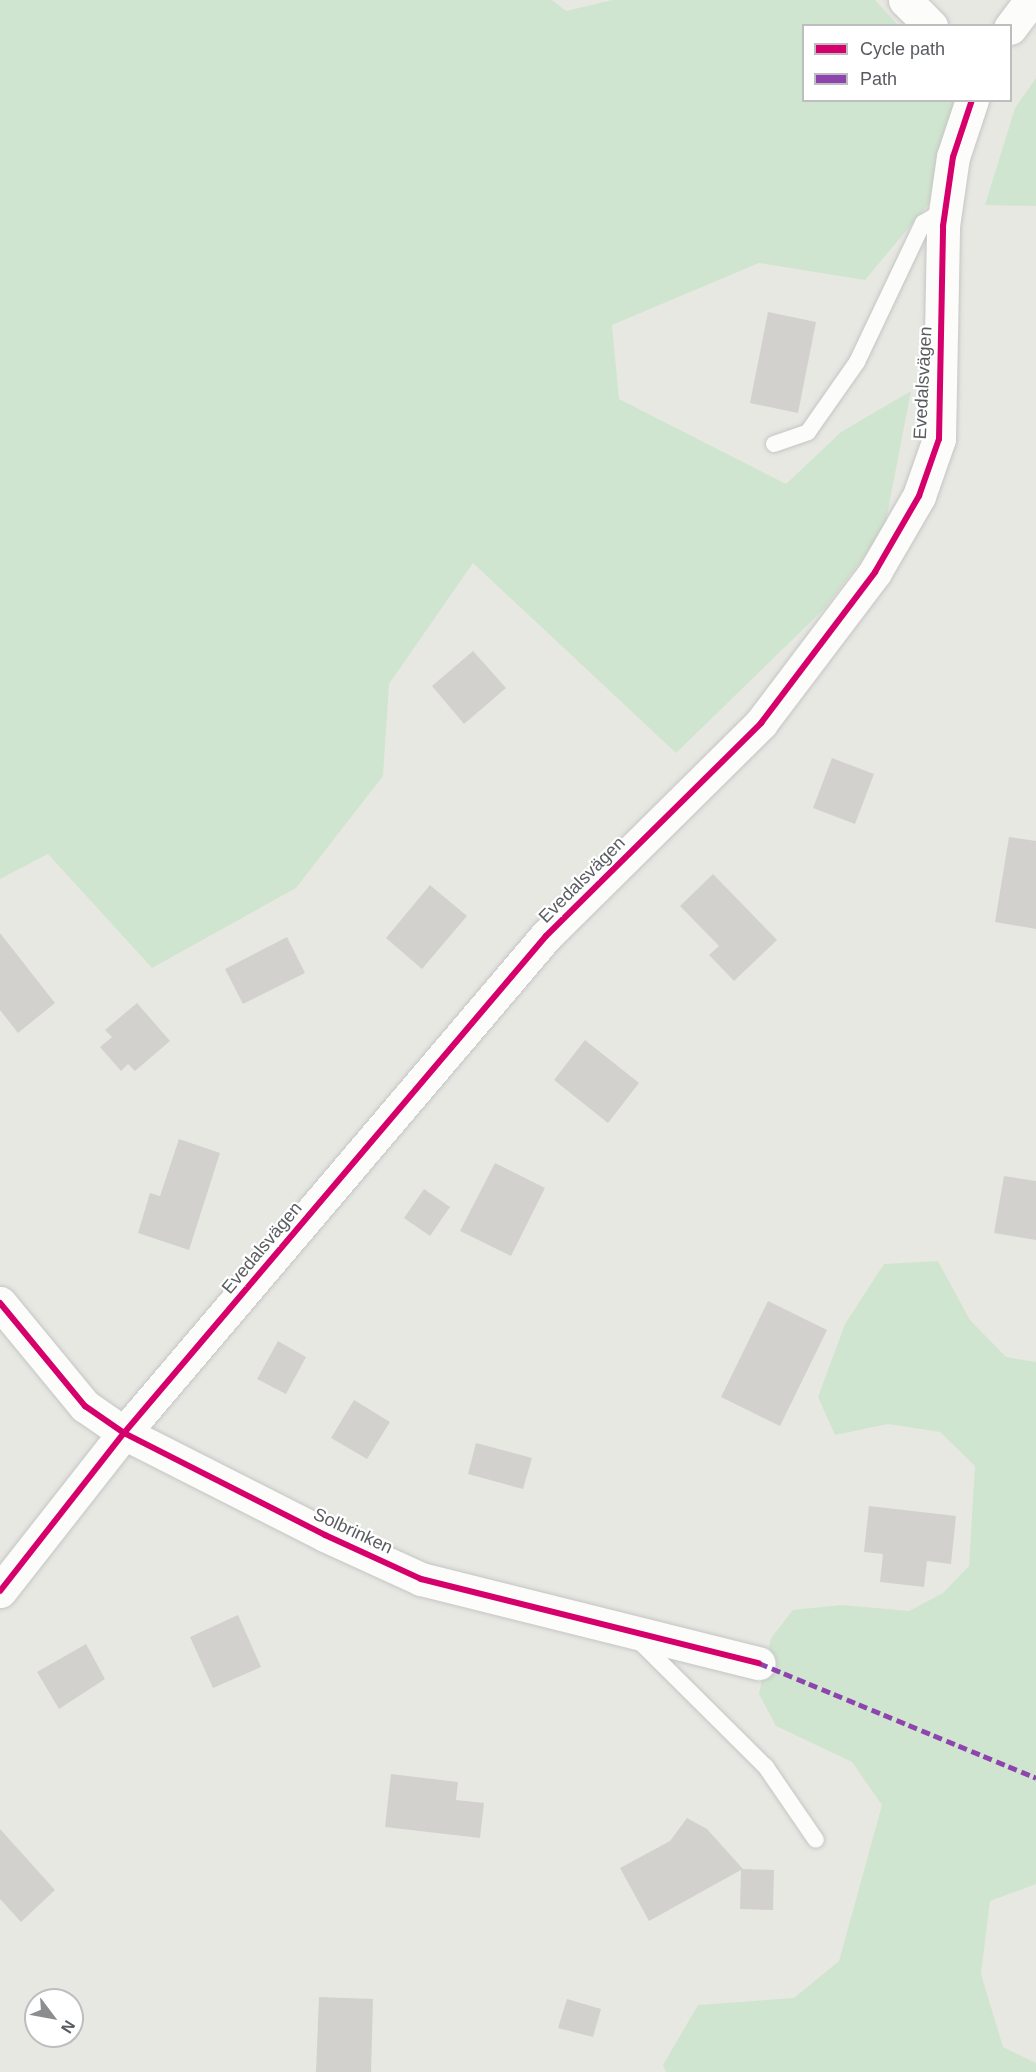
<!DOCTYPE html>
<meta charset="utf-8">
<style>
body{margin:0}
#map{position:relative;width:1036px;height:2072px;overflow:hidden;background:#e8e8e3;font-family:Arial,sans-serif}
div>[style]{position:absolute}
.green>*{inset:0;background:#d0e5cf}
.building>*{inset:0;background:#d2d1ce}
.roads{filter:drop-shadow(0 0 2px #c5c5c5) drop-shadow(0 0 2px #c5c5c5)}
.service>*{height:16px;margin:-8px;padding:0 8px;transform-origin:8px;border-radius:8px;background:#fcfcfb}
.minor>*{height:33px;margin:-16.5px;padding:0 16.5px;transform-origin:16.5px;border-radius:16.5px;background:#fcfcfb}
.quiet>*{height:4.5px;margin-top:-2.25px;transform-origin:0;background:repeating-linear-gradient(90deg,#8e44ad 0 9px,transparent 0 13.5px)}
.cycleway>*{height:6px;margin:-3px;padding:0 3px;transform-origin:3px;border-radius:3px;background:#d6006c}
span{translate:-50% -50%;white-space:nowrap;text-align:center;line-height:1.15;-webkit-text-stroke:4.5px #fff;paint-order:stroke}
.street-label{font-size:18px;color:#595c60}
.legend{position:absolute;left:802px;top:24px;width:210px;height:78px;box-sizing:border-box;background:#fff;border:2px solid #bdbebf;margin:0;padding:8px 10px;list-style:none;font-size:18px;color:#595c60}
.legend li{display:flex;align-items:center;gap:12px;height:30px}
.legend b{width:30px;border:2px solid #bdbebf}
.north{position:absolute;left:24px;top:1988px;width:60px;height:60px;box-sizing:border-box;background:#fff;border:2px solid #bdbebf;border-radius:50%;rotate:122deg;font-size:16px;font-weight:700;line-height:24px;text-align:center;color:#595c60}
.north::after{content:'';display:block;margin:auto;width:21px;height:27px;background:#8b8d8e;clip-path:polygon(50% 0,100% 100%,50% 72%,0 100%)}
</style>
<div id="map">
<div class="green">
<div style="clip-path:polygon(0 0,552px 0,566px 11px,612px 0,875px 0,898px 25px,804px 26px,804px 100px,954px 101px,937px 194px,865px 280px,759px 263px,612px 325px,619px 399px,786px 484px,841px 432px,911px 391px,884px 531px,823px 610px,676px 753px,473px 563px,389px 684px,383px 776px,296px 888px,152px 968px,48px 854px,0 879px)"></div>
<div style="clip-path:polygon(1036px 78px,1036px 206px,985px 205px,1015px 108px)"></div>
<div style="clip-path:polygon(938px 1261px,970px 1320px,1006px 1357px,1036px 1362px,1036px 1884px,990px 1901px,981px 1974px,1003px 2047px,1036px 2063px,1036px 2072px,666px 2072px,663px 2065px,698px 2005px,794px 1998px,839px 1961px,882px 1805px,852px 1762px,776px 1726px,759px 1694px,771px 1638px,793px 1610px,842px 1605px,909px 1611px,943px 1593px,969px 1566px,975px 1466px,940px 1432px,888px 1424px,835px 1435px,818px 1397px,845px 1324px,884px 1264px)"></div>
</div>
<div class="building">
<div style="clip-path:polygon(768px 312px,816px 322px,798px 413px,750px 403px)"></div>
<div style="clip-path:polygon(473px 651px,506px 688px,464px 724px,432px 686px)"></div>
<div style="clip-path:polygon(832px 758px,874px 774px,855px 824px,813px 808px)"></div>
<div style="clip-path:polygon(1009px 837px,1036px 841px,1036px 929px,995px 922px)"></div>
<div style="clip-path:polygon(713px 874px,777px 940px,734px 981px,709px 955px,719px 946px,680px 906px)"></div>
<div style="clip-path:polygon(430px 885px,467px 916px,422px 969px,386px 938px)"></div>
<div style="clip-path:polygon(0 933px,55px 1003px,18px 1033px,0 1010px)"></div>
<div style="clip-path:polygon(287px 937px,305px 973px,243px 1004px,225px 969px)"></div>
<div style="clip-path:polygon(137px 1003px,170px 1041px,135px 1071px,128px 1064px,121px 1071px,100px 1047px,112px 1037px,105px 1030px)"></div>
<div style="clip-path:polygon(585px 1040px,639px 1083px,608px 1123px,554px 1080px)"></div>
<div style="clip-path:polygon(179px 1139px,220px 1153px,189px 1250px,138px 1233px,150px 1193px,160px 1196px)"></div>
<div style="clip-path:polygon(495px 1163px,545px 1188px,511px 1256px,460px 1231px)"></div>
<div style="clip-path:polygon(1004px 1176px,1036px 1181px,1036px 1240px,994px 1233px)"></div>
<div style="clip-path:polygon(424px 1189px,450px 1207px,430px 1236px,404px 1218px)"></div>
<div style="clip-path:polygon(768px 1301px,827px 1330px,780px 1426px,721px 1397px)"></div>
<div style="clip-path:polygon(278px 1341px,306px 1357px,286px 1394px,257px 1379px)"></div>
<div style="clip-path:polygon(354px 1400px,390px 1422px,367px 1459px,331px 1438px)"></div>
<div style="clip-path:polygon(476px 1443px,532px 1458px,523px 1489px,468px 1474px)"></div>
<div style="clip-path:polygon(869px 1506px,956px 1516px,951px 1564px,927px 1561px,924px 1587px,880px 1582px,883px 1554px,864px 1552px)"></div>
<div style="clip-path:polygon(238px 1615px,261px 1667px,213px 1688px,190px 1637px)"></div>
<div style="clip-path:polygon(86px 1644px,105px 1679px,59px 1709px,37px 1672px)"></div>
<div style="clip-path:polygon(391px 1774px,458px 1782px,456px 1800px,484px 1803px,480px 1838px,385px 1827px)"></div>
<div style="clip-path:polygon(687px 1818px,707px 1829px,743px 1869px,774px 1870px,773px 1910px,740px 1909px,741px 1870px,649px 1921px,620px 1868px,670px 1841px)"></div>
<div style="clip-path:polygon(0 1829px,55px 1890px,21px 1922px,0 1899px)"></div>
<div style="clip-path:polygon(319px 1997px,373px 1999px,371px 2072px,316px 2072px)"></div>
<div style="clip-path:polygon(567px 1999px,601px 2009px,593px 2037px,558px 2028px)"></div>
</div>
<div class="roads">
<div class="service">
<div style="left:774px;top:444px;width:36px;rotate:-19deg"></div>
<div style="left:808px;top:432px;width:85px;rotate:-55deg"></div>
<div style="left:857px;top:362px;width:154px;rotate:-64.6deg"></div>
<div style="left:923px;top:223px;width:26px;rotate:-31deg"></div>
<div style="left:636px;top:1638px;width:183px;rotate:44.8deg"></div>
<div style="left:766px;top:1767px;width:88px;rotate:55.6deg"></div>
</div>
<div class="minor">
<div style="left:905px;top:0;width:37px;rotate:45deg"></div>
<div style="left:1010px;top:28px;width:35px;rotate:-53deg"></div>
<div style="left:0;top:1303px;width:134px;rotate:50.5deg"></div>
<div style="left:85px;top:1406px;width:47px;rotate:34.7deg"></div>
<div style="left:124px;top:1433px;width:225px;rotate:26.9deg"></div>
<div style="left:325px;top:1535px;width:106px;rotate:24.6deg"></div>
<div style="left:421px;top:1579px;width:348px;rotate:14deg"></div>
<div style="left:0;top:1591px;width:201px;rotate:-51.9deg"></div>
<div style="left:124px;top:1433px;width:652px;rotate:-49.67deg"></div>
<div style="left:546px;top:936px;width:303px;rotate:-44.7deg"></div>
<div style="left:761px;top:723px;width:189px;rotate:-52.9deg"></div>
<div style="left:875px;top:572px;width:88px;rotate:-59.9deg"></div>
<div style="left:919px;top:496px;width:60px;rotate:-70.7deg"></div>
<div style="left:939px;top:439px;width:213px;rotate:-88.9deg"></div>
<div style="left:943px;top:226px;width:70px;rotate:-81.8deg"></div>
<div style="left:953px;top:157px;width:60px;rotate:-71.6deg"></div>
</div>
</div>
<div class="quiet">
<div style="left:759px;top:1663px;width:300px;rotate:22.5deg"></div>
</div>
<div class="cycleway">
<div style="left:0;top:1303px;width:134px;rotate:50.5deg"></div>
<div style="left:85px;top:1406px;width:47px;rotate:34.7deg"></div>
<div style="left:124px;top:1433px;width:225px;rotate:26.9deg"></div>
<div style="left:325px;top:1535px;width:106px;rotate:24.6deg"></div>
<div style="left:421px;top:1579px;width:348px;rotate:14deg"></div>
<div style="left:0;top:1591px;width:201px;rotate:-51.9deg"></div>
<div style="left:124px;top:1433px;width:652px;rotate:-49.67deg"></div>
<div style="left:546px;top:936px;width:303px;rotate:-44.7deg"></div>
<div style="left:761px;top:723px;width:189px;rotate:-52.9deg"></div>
<div style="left:875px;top:572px;width:88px;rotate:-59.9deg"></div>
<div style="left:919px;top:496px;width:60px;rotate:-70.7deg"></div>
<div style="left:939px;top:439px;width:213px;rotate:-88.9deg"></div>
<div style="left:943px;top:226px;width:70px;rotate:-81.8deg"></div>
<div style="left:953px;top:157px;width:60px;rotate:-71.6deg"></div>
</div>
<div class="street-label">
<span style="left:923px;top:383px;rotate:-87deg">Evedalsvägen</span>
<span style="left:582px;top:880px;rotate:-45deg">Evedalsvägen</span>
<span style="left:262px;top:1248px;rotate:-50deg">Evedalsvägen</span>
<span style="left:353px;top:1531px;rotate:25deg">Solbrinken</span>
</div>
<ul class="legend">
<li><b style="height:8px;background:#d6006c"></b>Cycle path</li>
<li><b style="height:8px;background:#8e44ad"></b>Path</li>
</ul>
<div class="north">N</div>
</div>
